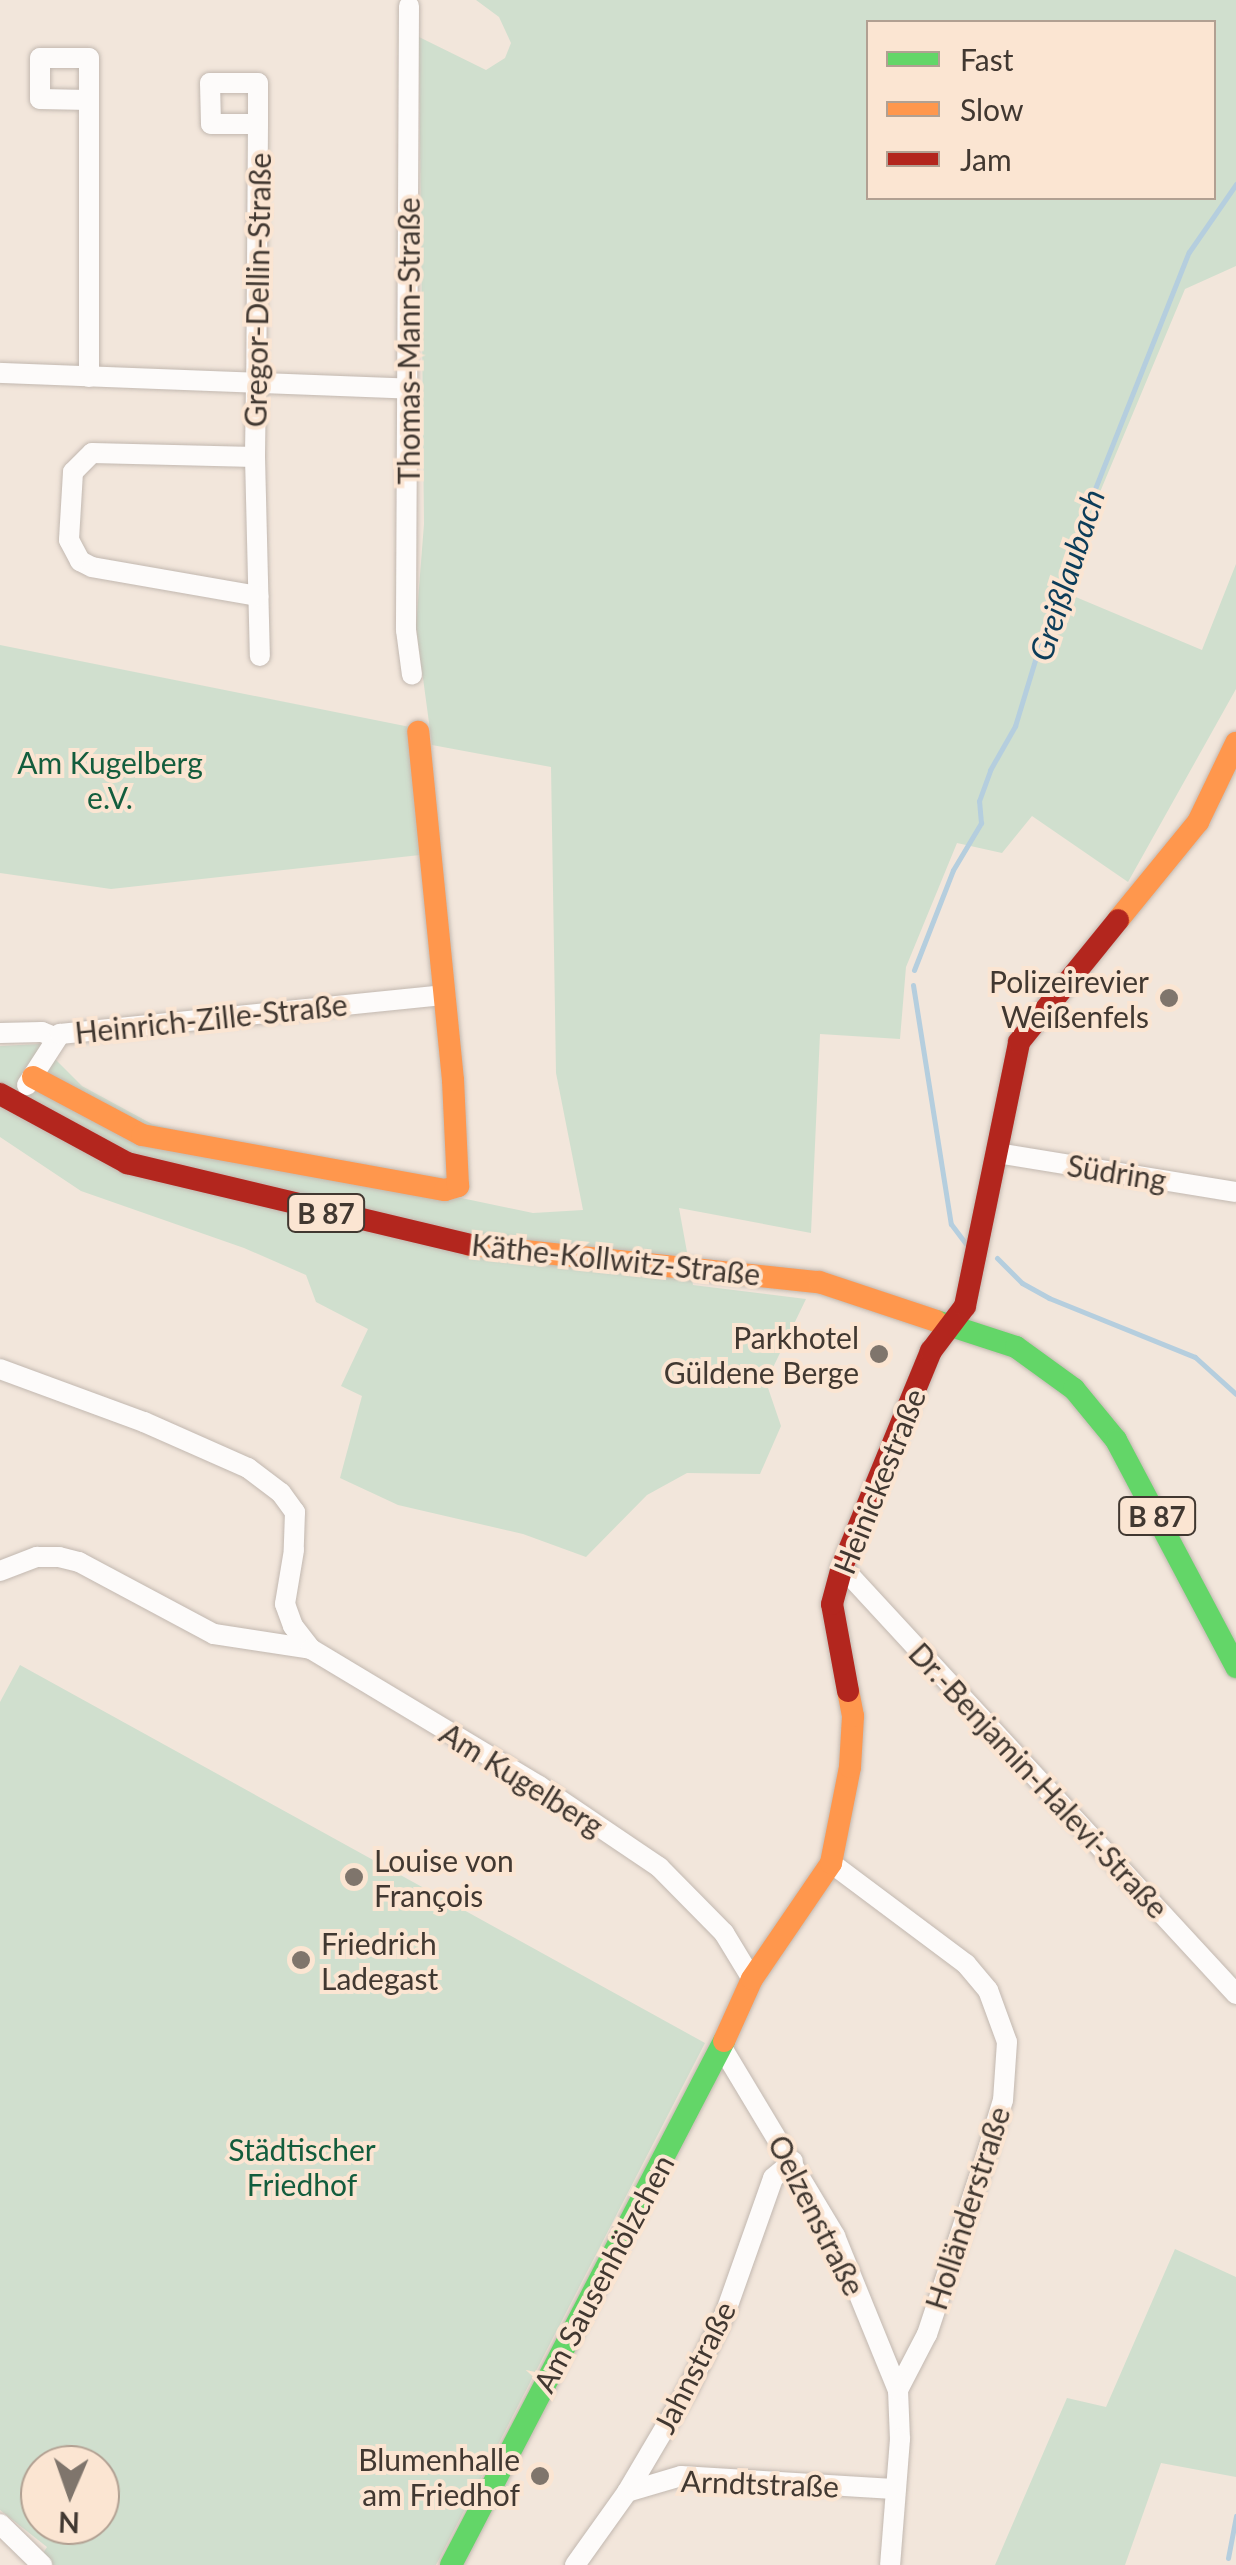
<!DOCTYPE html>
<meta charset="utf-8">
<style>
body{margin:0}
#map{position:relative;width:1236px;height:2565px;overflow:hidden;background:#f2e6db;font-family:Lato,sans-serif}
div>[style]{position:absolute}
.green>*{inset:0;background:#d0dfce}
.stream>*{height:5px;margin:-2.5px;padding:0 2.5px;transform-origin:2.5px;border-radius:2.5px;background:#b5cede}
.roads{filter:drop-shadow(0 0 2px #c2b8b0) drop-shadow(0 0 2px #c2b8b0)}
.street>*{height:20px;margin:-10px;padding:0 10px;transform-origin:10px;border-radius:10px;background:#fdfbfa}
.fast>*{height:22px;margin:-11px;padding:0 11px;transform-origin:11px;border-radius:11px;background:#63d668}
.slow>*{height:22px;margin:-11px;padding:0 11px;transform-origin:11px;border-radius:11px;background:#ff974d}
.jam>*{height:22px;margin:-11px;padding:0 11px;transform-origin:11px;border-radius:11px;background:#b3261e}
.dots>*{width:28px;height:28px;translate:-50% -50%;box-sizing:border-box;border:5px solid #fbe5d2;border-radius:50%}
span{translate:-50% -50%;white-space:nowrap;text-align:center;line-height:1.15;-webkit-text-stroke:8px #fbe5d2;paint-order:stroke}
.shield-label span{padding:2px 8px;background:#fbe5d2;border:2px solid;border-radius:8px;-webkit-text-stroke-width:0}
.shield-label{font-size:28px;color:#413831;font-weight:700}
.street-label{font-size:30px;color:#413831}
.park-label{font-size:30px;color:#135d3d}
.poi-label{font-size:30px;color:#413831}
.right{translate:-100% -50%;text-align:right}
.left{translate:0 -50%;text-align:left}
.water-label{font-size:32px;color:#0c3d5a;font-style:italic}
.legend{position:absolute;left:866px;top:20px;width:350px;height:180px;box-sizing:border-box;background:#fbe5d2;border:2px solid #b1a092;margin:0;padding:12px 18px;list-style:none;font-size:30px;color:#413831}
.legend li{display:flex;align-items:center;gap:20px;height:50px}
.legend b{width:50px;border:2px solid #b1a092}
.north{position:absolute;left:20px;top:2445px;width:100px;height:100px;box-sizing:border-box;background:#fbe5d2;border:2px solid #b1a092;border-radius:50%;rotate:182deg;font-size:28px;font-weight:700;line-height:40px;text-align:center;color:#413831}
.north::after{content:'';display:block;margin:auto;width:35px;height:45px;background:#7f756c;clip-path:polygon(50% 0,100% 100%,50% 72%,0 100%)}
</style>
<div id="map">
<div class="green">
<div style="clip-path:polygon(evenodd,476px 0,1236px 0,1236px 266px,1185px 289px,1059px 590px,1202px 650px,1236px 564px,1236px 689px,1128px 882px,1032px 816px,1002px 853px,957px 843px,906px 967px,900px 1039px,820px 1034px,811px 1233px,679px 1208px,693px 1285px,806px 1299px,766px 1382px,781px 1426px,760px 1474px,687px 1473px,647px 1495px,586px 1557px,523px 1534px,398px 1505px,340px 1478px,362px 1396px,341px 1386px,368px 1329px,316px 1302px,306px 1275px,244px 1248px,81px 1191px,0 1137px,0 1046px,40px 1044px,82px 1086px,152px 1124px,347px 1174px,533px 1213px,583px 1210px,556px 1073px,551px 767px,432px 745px,416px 626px,424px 524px,419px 37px,486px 70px,505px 58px,511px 43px,499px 17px,476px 0,868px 22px,1214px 22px,1214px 198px,868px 198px,868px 22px)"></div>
<div style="clip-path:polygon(0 645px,410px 727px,420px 855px,111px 889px,0 873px)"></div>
<div style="clip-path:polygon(evenodd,20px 1665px,705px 2043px,436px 2565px,35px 2565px,47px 2547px,0 2510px,0 1702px,20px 1665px,40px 2465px,100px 2465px,100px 2525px,40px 2525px,40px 2465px)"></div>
<div style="clip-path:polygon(1175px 2249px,1236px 2277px,1236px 2477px,1161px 2463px,1125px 2565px,995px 2565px,1067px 2398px,1106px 2407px)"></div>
</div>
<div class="stream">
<div style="left:914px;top:970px;width:107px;rotate:-68.7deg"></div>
<div style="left:953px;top:870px;width:55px;rotate:-59.2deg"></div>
<div style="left:981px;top:823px;width:22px;rotate:-95deg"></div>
<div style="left:979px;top:801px;width:33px;rotate:-70deg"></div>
<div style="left:990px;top:770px;width:51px;rotate:-60.4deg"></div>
<div style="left:1015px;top:726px;width:69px;rotate:-73.1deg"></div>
<div style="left:1035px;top:660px;width:57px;rotate:-66.1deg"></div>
<div style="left:1058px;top:608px;width:41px;rotate:-81.7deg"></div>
<div style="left:1064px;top:567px;width:339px;rotate:-68.4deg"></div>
<div style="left:1189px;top:252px;width:83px;rotate:-55.3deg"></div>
<div style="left:913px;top:985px;width:242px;rotate:81deg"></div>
<div style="left:951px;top:1224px;width:25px;rotate:53deg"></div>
<div style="left:997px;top:1258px;width:35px;rotate:45deg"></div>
<div style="left:1022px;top:1283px;width:31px;rotate:29deg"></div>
<div style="left:1049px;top:1298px;width:157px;rotate:22deg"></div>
<div style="left:1195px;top:1357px;width:55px;rotate:42.1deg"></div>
<div style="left:1228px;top:2558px;width:43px;rotate:-79.2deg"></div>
</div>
<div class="roads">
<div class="street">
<div style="left:409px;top:6px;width:624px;rotate:90.28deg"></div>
<div style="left:406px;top:630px;width:45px;rotate:82.4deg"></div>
<div style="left:89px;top:100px;width:49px;rotate:-178.8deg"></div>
<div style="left:40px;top:99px;width:41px;rotate:-90deg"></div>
<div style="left:40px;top:58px;width:49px"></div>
<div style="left:89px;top:58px;width:319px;rotate:90deg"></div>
<div style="left:258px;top:124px;width:47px;rotate:180deg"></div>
<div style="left:211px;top:124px;width:41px;rotate:-91.4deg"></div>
<div style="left:210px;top:83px;width:48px"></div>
<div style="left:258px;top:83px;width:41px;rotate:90deg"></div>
<div style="left:258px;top:124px;width:259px;rotate:90.4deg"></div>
<div style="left:256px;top:383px;width:74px;rotate:90.8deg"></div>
<div style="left:255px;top:457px;width:199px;rotate:88.6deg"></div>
<div style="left:0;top:373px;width:408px;rotate:2.2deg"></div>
<div style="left:255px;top:457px;width:163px;rotate:-178.6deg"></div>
<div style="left:92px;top:453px;width:27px;rotate:135deg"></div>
<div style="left:73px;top:472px;width:68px;rotate:93.4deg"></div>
<div style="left:69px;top:540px;width:24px;rotate:62deg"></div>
<div style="left:80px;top:561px;width:13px;rotate:27deg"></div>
<div style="left:92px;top:567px;width:169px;rotate:9.9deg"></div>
<div style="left:0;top:1033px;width:42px;rotate:-1.4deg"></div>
<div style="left:42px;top:1032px;width:16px;rotate:22deg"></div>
<div style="left:27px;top:1085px;width:61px;rotate:-57.1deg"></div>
<div style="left:60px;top:1034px;width:387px;rotate:-5.8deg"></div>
<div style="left:997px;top:1153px;width:242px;rotate:9.3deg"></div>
<div style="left:0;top:1369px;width:153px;rotate:20.2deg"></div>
<div style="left:144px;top:1422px;width:114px;rotate:23.9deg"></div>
<div style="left:248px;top:1468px;width:41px;rotate:37.1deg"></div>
<div style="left:281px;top:1493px;width:24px;rotate:54deg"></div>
<div style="left:295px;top:1512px;width:38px;rotate:92deg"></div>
<div style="left:294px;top:1550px;width:55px;rotate:99.5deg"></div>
<div style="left:285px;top:1604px;width:23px;rotate:70deg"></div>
<div style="left:293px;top:1626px;width:29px;rotate:52deg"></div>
<div style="left:842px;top:1567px;width:581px;rotate:47.3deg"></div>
<div style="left:0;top:1571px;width:40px;rotate:-21deg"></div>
<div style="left:37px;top:1557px;width:22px"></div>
<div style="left:59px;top:1557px;width:21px;rotate:14deg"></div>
<div style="left:79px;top:1562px;width:153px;rotate:28.1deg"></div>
<div style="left:214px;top:1634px;width:98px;rotate:8.8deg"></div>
<div style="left:311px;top:1649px;width:266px;rotate:31deg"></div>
<div style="left:539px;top:1786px;width:145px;rotate:34deg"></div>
<div style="left:659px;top:1867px;width:93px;rotate:45.4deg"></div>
<div style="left:724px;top:1933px;width:54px;rotate:58.7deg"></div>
<div style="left:831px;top:1863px;width:169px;rotate:36.8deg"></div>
<div style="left:966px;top:1964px;width:34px;rotate:50deg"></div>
<div style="left:988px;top:1990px;width:55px;rotate:69.9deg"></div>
<div style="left:1007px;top:2042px;width:58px;rotate:93.9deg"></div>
<div style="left:1003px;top:2100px;width:59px;rotate:106.9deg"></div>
<div style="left:986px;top:2156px;width:188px;rotate:108.3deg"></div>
<div style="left:927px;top:2334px;width:63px;rotate:117.4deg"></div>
<div style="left:898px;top:2390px;width:49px;rotate:87.7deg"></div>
<div style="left:900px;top:2439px;width:126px;rotate:94.5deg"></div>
<div style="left:721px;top:2046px;width:222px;rotate:59deg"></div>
<div style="left:835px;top:2236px;width:166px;rotate:67.8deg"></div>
<div style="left:627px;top:2492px;width:56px;rotate:-16.5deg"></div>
<div style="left:681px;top:2476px;width:213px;rotate:3.5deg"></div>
<div style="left:0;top:2524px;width:59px;rotate:44.3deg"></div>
<div style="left:575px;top:2565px;width:90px;rotate:-54.5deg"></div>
<div style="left:627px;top:2492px;width:120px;rotate:-59.4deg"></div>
<div style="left:688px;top:2389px;width:87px;rotate:-64deg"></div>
<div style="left:726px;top:2311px;width:141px;rotate:-70.5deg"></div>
<div style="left:773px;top:2178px;width:26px;rotate:-40deg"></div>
</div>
<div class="fast">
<div style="left:936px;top:1321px;width:84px;rotate:18deg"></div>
<div style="left:1016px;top:1347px;width:72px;rotate:35.9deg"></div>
<div style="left:1074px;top:1389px;width:66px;rotate:50.5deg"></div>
<div style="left:1116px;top:1440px;width:257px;rotate:62.1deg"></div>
<div style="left:451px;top:2565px;width:591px;rotate:-62.48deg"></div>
</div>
<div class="slow">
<div style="left:1118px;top:920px;width:127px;rotate:-50.8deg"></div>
<div style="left:1198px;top:822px;width:88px;rotate:-64.3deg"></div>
<div style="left:33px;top:1077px;width:123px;rotate:28deg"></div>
<div style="left:142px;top:1135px;width:308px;rotate:10.3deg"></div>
<div style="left:445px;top:1190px;width:14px;rotate:-17deg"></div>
<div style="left:458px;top:1186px;width:106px;rotate:-92.7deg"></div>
<div style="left:453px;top:1080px;width:350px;rotate:-95.7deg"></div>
<div style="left:470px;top:1245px;width:351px;rotate:6.1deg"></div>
<div style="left:819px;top:1282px;width:123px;rotate:18.4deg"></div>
<div style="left:724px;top:2041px;width:68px;rotate:-65.7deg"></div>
<div style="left:752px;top:1979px;width:140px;rotate:-55.7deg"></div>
<div style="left:831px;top:1863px;width:98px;rotate:-78.8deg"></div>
<div style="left:850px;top:1767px;width:51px;rotate:-86.6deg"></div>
<div style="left:853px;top:1716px;width:25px;rotate:-101deg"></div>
</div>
<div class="jam">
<div style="left:0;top:1094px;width:145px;rotate:28.5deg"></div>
<div style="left:127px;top:1163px;width:353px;rotate:13.4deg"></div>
<div style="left:848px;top:1691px;width:88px;rotate:-100.4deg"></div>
<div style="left:832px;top:1604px;width:38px;rotate:-75deg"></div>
<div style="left:842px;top:1567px;width:234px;rotate:-67.6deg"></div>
<div style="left:931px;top:1351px;width:56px;rotate:-52.9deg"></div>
<div style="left:965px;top:1306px;width:269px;rotate:-78.4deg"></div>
<div style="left:1019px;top:1042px;width:157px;rotate:-50.9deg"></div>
</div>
</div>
<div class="dots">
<div style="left:1169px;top:998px;background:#7f756c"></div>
<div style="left:879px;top:1354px;background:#7f756c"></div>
<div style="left:354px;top:1877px;background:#7f756c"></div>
<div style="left:301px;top:1960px;background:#7f756c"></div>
<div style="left:540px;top:2476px;background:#7f756c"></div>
</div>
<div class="shield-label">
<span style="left:326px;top:1213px">B 87</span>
<span style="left:1157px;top:1516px">B 87</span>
</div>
<div class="street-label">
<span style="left:257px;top:290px;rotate:-89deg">Gregor-Dellin-Straße</span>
<span style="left:408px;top:341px;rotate:-90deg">Thomas-Mann-Straße</span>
<span style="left:211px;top:1018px;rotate:-6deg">Heinrich-Zille-Straße</span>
<span style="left:1117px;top:1172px;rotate:9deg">Südring</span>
<span style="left:616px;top:1259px;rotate:6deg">Käthe-Kollwitz-Straße</span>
<span style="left:879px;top:1481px;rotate:-68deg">Heinickestraße</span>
<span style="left:522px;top:1779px;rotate:32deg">Am Kugelberg</span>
<span style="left:1039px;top:1780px;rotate:47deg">Dr.-Benjamin-Halevi-Straße</span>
<span style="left:967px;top:2208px;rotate:-72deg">Holländerstraße</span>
<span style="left:817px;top:2215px;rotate:63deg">Oelzenstraße</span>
<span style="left:603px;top:2273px;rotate:-62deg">Am Sausenhölzchen</span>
<span style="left:694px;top:2367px;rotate:-63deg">Jahnstraße</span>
<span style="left:760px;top:2483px;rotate:2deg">Arndtstraße</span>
</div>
<div class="park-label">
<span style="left:110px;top:779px">Am Kugelberg<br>e.V.</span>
<span style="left:302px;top:2166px">Städtischer<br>Friedhof</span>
</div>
<div class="poi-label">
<span class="right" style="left:1149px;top:998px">Polizeirevier<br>Weißenfels</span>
<span class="right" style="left:859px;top:1354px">Parkhotel<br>Güldene Berge</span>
<span class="left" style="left:374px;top:1877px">Louise von<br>François</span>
<span class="left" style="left:321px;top:1960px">Friedrich<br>Ladegast</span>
<span class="right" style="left:520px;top:2476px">Blumenhalle<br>am Friedhof</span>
</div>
<div class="water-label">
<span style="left:1067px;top:575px;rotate:-72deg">Greißlaubach</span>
</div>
<ul class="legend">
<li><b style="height:12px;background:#63d668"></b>Fast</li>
<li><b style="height:12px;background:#ff974d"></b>Slow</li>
<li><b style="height:12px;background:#b3261e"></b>Jam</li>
</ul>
<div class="north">N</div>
</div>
